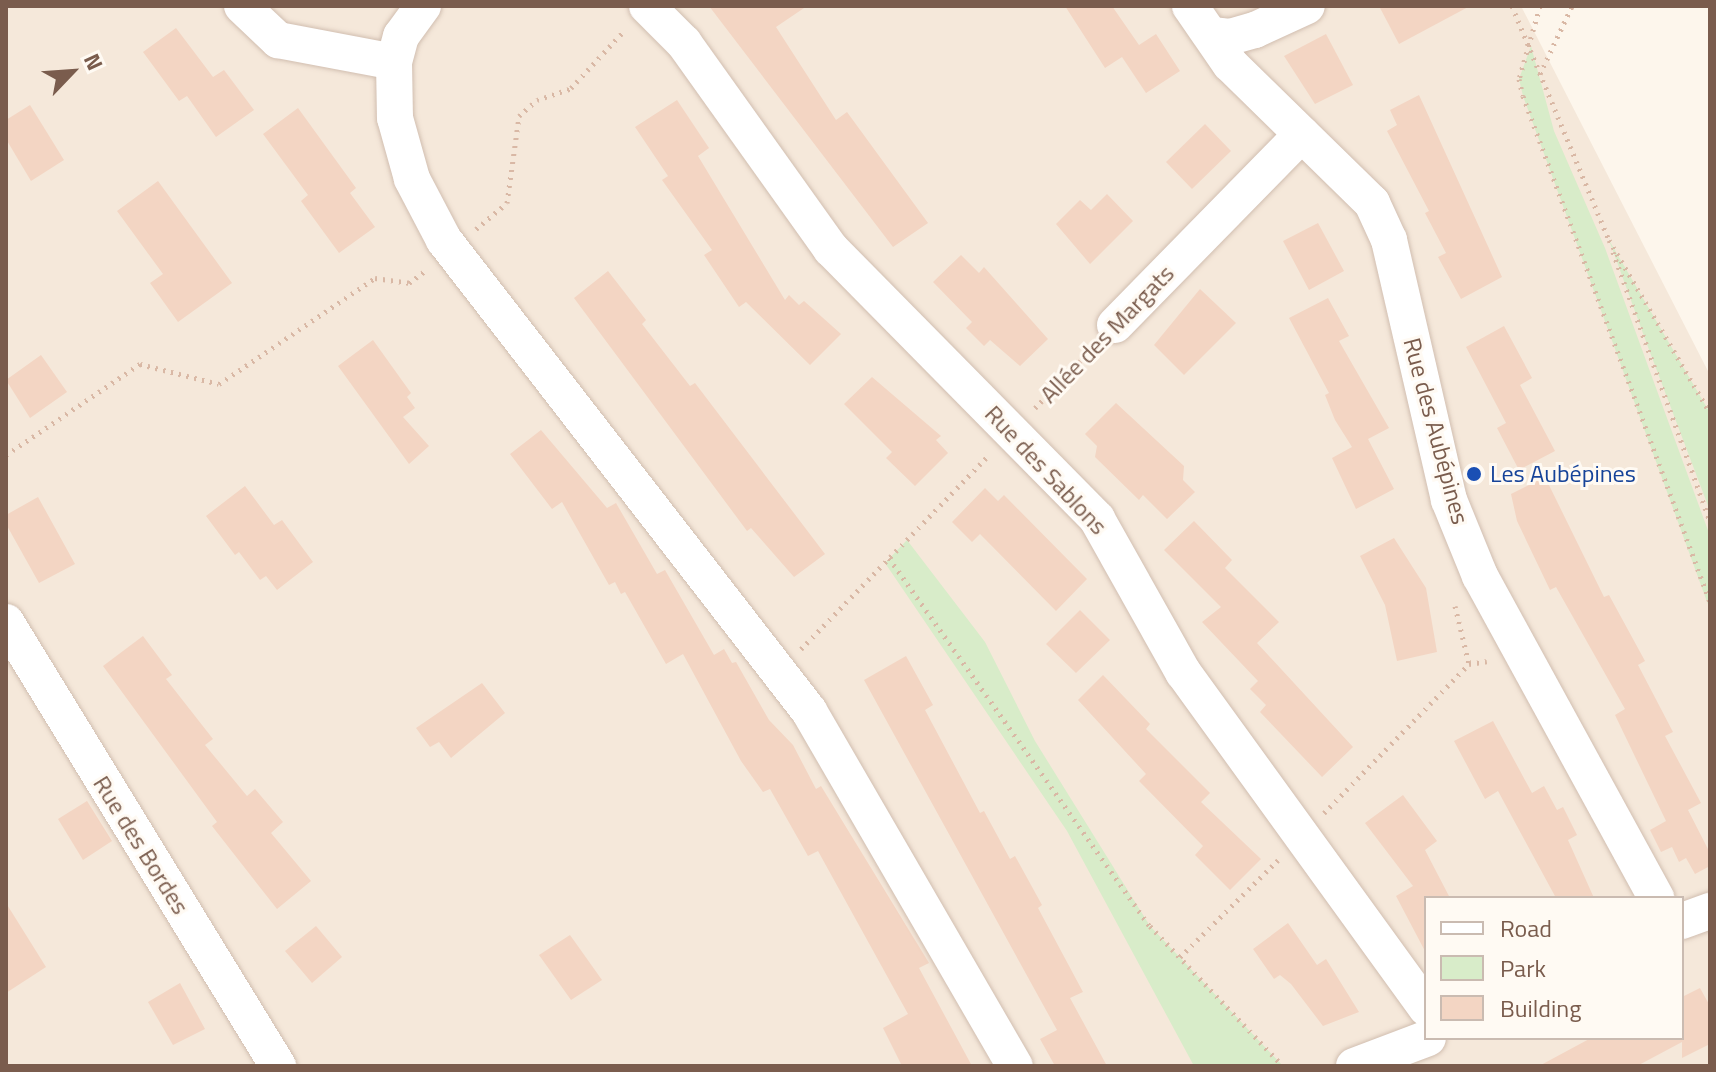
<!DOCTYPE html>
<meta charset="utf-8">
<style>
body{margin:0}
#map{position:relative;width:1716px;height:1072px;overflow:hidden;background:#fdf6ec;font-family:"Titillium Web",sans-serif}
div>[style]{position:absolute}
.residential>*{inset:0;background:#f5e8da}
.green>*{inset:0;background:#d8ecc9}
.building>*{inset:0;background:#f3d5c3}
.path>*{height:5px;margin-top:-2.5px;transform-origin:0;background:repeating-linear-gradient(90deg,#d9b8a5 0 2px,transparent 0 8px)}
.roads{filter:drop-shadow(0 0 2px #d1beb0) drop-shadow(0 0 2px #d1beb0)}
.street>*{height:36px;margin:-18px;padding:0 18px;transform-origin:18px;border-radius:18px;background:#fff}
.dots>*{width:22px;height:22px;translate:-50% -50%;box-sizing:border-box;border:4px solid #fffaf3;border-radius:50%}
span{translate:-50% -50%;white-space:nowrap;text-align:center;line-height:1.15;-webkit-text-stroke:6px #fffaf3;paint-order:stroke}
.street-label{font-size:24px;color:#7a5c4d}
.transit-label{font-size:24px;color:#164399}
.left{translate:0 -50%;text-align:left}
.frame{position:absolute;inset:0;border:8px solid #7a5c4d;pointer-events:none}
.legend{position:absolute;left:1424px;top:896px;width:260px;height:144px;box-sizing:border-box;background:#fffaf3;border:2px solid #cabbb1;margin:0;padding:10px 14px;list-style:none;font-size:24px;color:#7a5c4d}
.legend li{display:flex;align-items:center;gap:16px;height:40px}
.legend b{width:40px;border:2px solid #cabbb1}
.north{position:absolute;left:32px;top:32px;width:80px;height:80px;-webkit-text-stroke:6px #fffaf3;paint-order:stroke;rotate:65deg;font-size:22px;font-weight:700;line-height:32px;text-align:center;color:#7a5c4d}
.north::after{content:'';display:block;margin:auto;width:28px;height:36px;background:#7a5c4d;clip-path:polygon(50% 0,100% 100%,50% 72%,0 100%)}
</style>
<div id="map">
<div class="residential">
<div style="clip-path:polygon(evenodd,6px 6px,1521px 6px,1710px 375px,1710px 1066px,6px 1066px,6px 6px,1426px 898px,1682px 898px,1682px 1038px,1426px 1038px,1426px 898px)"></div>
</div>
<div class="green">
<div style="clip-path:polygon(1531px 46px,1554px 131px,1605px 248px,1710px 536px,1710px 610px,1523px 96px,1519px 79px)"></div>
<div style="clip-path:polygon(1609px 240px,1710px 413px,1710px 511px,1648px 347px)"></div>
<div style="clip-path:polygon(907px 540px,985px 642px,1035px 741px,1150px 926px,1283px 1066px,1194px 1066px,1067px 831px,885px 563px)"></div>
</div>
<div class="building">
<div style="clip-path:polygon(709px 6px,807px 6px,776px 27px,836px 120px,847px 112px,928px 223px,893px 247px)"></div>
<div style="clip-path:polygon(1065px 6px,1112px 6px,1139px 45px,1156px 34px,1180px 71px,1146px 93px,1122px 57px,1105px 68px)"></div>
<div style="clip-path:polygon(1379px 6px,1470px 6px,1399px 44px)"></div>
<div style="clip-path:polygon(176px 28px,213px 77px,224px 70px,254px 110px,216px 137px,187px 96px,179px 101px,143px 52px)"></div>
<div style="clip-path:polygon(1326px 34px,1353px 85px,1315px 104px,1284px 56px)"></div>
<div style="clip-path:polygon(1419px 95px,1502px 277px,1461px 299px,1438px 257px,1446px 253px,1425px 213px,1429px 211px,1387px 131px,1397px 125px,1390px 110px)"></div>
<div style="clip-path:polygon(677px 100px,709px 148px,698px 156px,785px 300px,789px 295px,799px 305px,804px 301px,841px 334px,810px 365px,746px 302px,739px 307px,704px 255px,712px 250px,662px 180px,668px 176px,635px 127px)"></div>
<div style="clip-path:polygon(30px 105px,64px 160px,31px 181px,6px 139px,6px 120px)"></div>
<div style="clip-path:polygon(298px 108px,356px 188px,350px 193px,375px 227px,339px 253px,301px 201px,308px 195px,263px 134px)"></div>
<div style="clip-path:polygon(1205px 124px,1231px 151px,1192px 189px,1166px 162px)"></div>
<div style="clip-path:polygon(158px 181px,232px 283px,178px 322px,150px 283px,163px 274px,117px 211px)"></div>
<div style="clip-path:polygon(1107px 194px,1133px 221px,1090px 264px,1056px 224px,1080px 200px,1091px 210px)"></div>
<div style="clip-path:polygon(1318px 223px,1344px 271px,1309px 290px,1283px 241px)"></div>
<div style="clip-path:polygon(961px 255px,979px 273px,984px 267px,1048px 339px,1020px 366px,990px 340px,984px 346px,966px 328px,972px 322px,933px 282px)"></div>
<div style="clip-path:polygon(608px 271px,646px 320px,642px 324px,690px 386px,695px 383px,825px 554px,794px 577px,751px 528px,747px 531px,574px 298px)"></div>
<div style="clip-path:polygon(1200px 289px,1236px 323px,1184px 375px,1154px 345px)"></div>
<div style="clip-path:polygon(1328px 298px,1349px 336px,1339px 341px,1389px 428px,1368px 439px,1394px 489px,1356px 509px,1332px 458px,1352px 447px,1335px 420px,1325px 395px,1329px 393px,1289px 318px)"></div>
<div style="clip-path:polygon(1504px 326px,1532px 378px,1520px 385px,1555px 451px,1519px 470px,1497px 428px,1506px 423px,1466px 347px)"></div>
<div style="clip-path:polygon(373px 340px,411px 393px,407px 397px,415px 408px,403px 417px,429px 446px,409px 464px,338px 366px)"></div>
<div style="clip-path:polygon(41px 355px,67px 392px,30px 418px,6px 380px)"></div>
<div style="clip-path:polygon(872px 377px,941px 436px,936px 440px,948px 453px,915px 486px,886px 458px,892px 452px,844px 404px)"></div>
<div style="clip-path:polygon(1116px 403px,1184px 466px,1183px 480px,1195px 492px,1167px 519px,1143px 495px,1139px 500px,1095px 457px,1097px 446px,1085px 434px)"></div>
<div style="clip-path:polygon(541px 430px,607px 508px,616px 503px,657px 574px,665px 570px,714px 655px,724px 649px,732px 663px,736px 662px,769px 720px,793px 745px,816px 789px,821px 786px,929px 963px,919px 968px,972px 1066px,902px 1066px,883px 1028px,908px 1014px,818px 851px,808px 856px,770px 789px,763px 792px,741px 761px,683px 654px,666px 664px,625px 592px,621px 594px,615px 582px,609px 585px,562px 502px,552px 509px,510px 454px)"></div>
<div style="clip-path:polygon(1545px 477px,1604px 597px,1609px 595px,1645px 661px,1638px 665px,1673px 732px,1665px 736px,1701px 803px,1688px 810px,1710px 853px,1710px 866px,1695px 874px,1686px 858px,1679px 862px,1672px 847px,1661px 852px,1650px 830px,1666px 821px,1615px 715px,1625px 709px,1556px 587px,1550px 590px,1517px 521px,1511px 494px)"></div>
<div style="clip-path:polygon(245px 486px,274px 525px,282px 520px,313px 562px,277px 590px,266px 576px,260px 580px,239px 552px,235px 555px,206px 516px)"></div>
<div style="clip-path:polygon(985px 488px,998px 501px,1004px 495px,1087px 579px,1056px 611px,980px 534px,972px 542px,952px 522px)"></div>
<div style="clip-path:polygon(38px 497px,75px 564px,39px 583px,6px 524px,6px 515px)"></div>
<div style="clip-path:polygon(1194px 521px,1232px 560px,1225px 568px,1279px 622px,1257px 643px,1353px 747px,1322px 777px,1260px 712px,1266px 705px,1250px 689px,1258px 681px,1202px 622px,1221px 607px,1164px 550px)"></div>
<div style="clip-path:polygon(1394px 538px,1426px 588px,1437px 652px,1397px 661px,1385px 605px,1360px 556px)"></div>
<div style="clip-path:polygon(1080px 610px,1110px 640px,1076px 673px,1046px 644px)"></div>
<div style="clip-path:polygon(143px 636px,172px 675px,166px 679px,213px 739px,205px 745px,247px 796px,255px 789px,283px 822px,271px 833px,311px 881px,277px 909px,212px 826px,217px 822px,103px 666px)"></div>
<div style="clip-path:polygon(906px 656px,933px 705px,925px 710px,980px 813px,984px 811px,1010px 859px,1015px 856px,1042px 905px,1038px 908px,1083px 992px,1070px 998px,1107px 1066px,1055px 1066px,1040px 1039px,1057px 1030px,864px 680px)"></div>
<div style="clip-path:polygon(1103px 675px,1150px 724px,1146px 729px,1210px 793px,1201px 802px,1261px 859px,1230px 890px,1195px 855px,1203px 846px,1139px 781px,1146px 774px,1078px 700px)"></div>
<div style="clip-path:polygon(482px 683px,505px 713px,451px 758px,439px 742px,430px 747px,416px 728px)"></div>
<div style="clip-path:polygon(1493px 721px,1532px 793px,1544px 786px,1557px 810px,1563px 807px,1577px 835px,1568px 840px,1594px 898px,1556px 898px,1498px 791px,1485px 799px,1454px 741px)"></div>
<div style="clip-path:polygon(1403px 795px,1437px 841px,1425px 850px,1450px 898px,1426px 898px,1426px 953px,1396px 896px,1413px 886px,1365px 823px)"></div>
<div style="clip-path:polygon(87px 801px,112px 841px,83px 860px,58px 819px)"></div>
<div style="clip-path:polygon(6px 903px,46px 967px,6px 993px)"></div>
<div style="clip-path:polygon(1288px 923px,1317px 965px,1326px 959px,1359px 1012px,1323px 1026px,1291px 984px,1280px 975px,1274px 979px,1253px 949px)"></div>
<div style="clip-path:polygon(316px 926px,342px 957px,312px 983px,285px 951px)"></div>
<div style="clip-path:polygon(570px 935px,602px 980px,571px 1000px,539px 955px)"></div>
<div style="clip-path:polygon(180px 983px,205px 1029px,173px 1045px,148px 1002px)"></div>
<div style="clip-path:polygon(1700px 988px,1710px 1006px,1710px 1044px,1682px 1058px,1682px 1042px,1637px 1066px,1539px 1066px,1591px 1038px,1682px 1038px,1682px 997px)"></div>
</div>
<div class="path">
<div style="left:1512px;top:6px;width:253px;rotate:67.5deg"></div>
<div style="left:1609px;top:240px;width:200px;rotate:59.7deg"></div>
<div style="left:1540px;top:6px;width:76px;rotate:106deg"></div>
<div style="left:1519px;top:79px;width:17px;rotate:77deg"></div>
<div style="left:1523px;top:96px;width:539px;rotate:69.72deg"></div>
<div style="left:1540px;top:74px;width:75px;rotate:-64.8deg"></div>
<div style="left:476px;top:229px;width:40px;rotate:-40deg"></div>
<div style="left:507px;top:203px;width:88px;rotate:-82.1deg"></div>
<div style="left:519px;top:116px;width:24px;rotate:-42deg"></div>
<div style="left:537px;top:100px;width:36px;rotate:-19deg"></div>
<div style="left:571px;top:88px;width:76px;rotate:-47.1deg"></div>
<div style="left:1613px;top:252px;width:286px;rotate:70.2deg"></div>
<div style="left:1035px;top:408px;width:82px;rotate:-46deg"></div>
<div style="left:6px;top:455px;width:162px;rotate:-34.2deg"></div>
<div style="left:140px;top:364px;width:81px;rotate:14.2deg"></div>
<div style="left:219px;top:384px;width:189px;rotate:-34.2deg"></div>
<div style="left:375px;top:278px;width:34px;rotate:8deg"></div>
<div style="left:409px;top:283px;width:20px;rotate:-37deg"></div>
<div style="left:889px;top:558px;width:451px;rotate:54.7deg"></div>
<div style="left:1150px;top:926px;width:193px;rotate:46.5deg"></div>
<div style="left:1455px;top:606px;width:60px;rotate:76.4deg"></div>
<div style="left:801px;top:649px;width:270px;rotate:-45.9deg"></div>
<div style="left:1324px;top:813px;width:208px;rotate:-45.8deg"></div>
<div style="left:1469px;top:664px;width:18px;rotate:-9deg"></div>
<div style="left:1180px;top:957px;width:138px;rotate:-44.7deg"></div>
</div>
<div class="roads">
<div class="street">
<div style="left:242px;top:6px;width:50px;rotate:43.4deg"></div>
<div style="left:278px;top:40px;width:118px;rotate:10.7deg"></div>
<div style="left:423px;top:6px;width:37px;rotate:126deg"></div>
<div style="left:401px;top:36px;width:27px;rotate:105deg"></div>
<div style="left:394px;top:62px;width:56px;rotate:89deg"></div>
<div style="left:395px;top:118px;width:63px;rotate:74.4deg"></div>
<div style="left:412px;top:179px;width:69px;rotate:62.3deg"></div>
<div style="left:444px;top:240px;width:596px;rotate:52.23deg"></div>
<div style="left:809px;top:711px;width:410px;rotate:59.9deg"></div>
<div style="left:647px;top:6px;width:52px;rotate:45deg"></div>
<div style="left:684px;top:43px;width:253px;rotate:54.5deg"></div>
<div style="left:831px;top:249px;width:379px;rotate:45.4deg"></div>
<div style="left:1097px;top:519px;width:176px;rotate:60.7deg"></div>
<div style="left:1183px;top:672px;width:415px;rotate:54.1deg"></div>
<div style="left:1190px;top:6px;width:70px;rotate:55.4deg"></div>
<div style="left:1230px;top:64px;width:199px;rotate:44.4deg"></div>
<div style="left:1372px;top:203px;width:41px;rotate:65.3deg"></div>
<div style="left:1389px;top:240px;width:267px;rotate:77deg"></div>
<div style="left:1449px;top:500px;width:82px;rotate:67.8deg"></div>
<div style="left:1480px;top:576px;width:367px;rotate:61.3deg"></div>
<div style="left:1212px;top:35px;width:18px;rotate:6deg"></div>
<div style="left:1230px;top:37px;width:26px;rotate:-16deg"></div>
<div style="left:1255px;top:30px;width:57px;rotate:-24.8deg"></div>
<div style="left:1115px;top:325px;width:267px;rotate:-45.6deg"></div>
<div style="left:6px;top:622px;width:521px;rotate:58.51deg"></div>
<div style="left:1682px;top:921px;width:30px;rotate:-20deg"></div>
<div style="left:1354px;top:1066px;width:79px;rotate:-20.7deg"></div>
</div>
</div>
<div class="dots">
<div style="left:1474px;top:474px;background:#1a4fb4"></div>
</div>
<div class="street-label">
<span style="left:1107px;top:334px;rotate:-46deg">Allée des Margats</span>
<span style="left:1436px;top:431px;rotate:75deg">Rue des Aubépines</span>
<span style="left:1046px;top:470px;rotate:47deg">Rue des Sablons</span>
<span style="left:141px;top:845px;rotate:58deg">Rue des Bordes</span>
</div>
<div class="transit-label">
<span class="left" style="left:1490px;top:474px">Les Aubépines</span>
</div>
<div class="frame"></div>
<ul class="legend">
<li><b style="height:10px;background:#fff"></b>Road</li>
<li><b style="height:22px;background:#d8ecc9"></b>Park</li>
<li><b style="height:22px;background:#f3d5c3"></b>Building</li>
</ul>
<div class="north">N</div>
</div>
